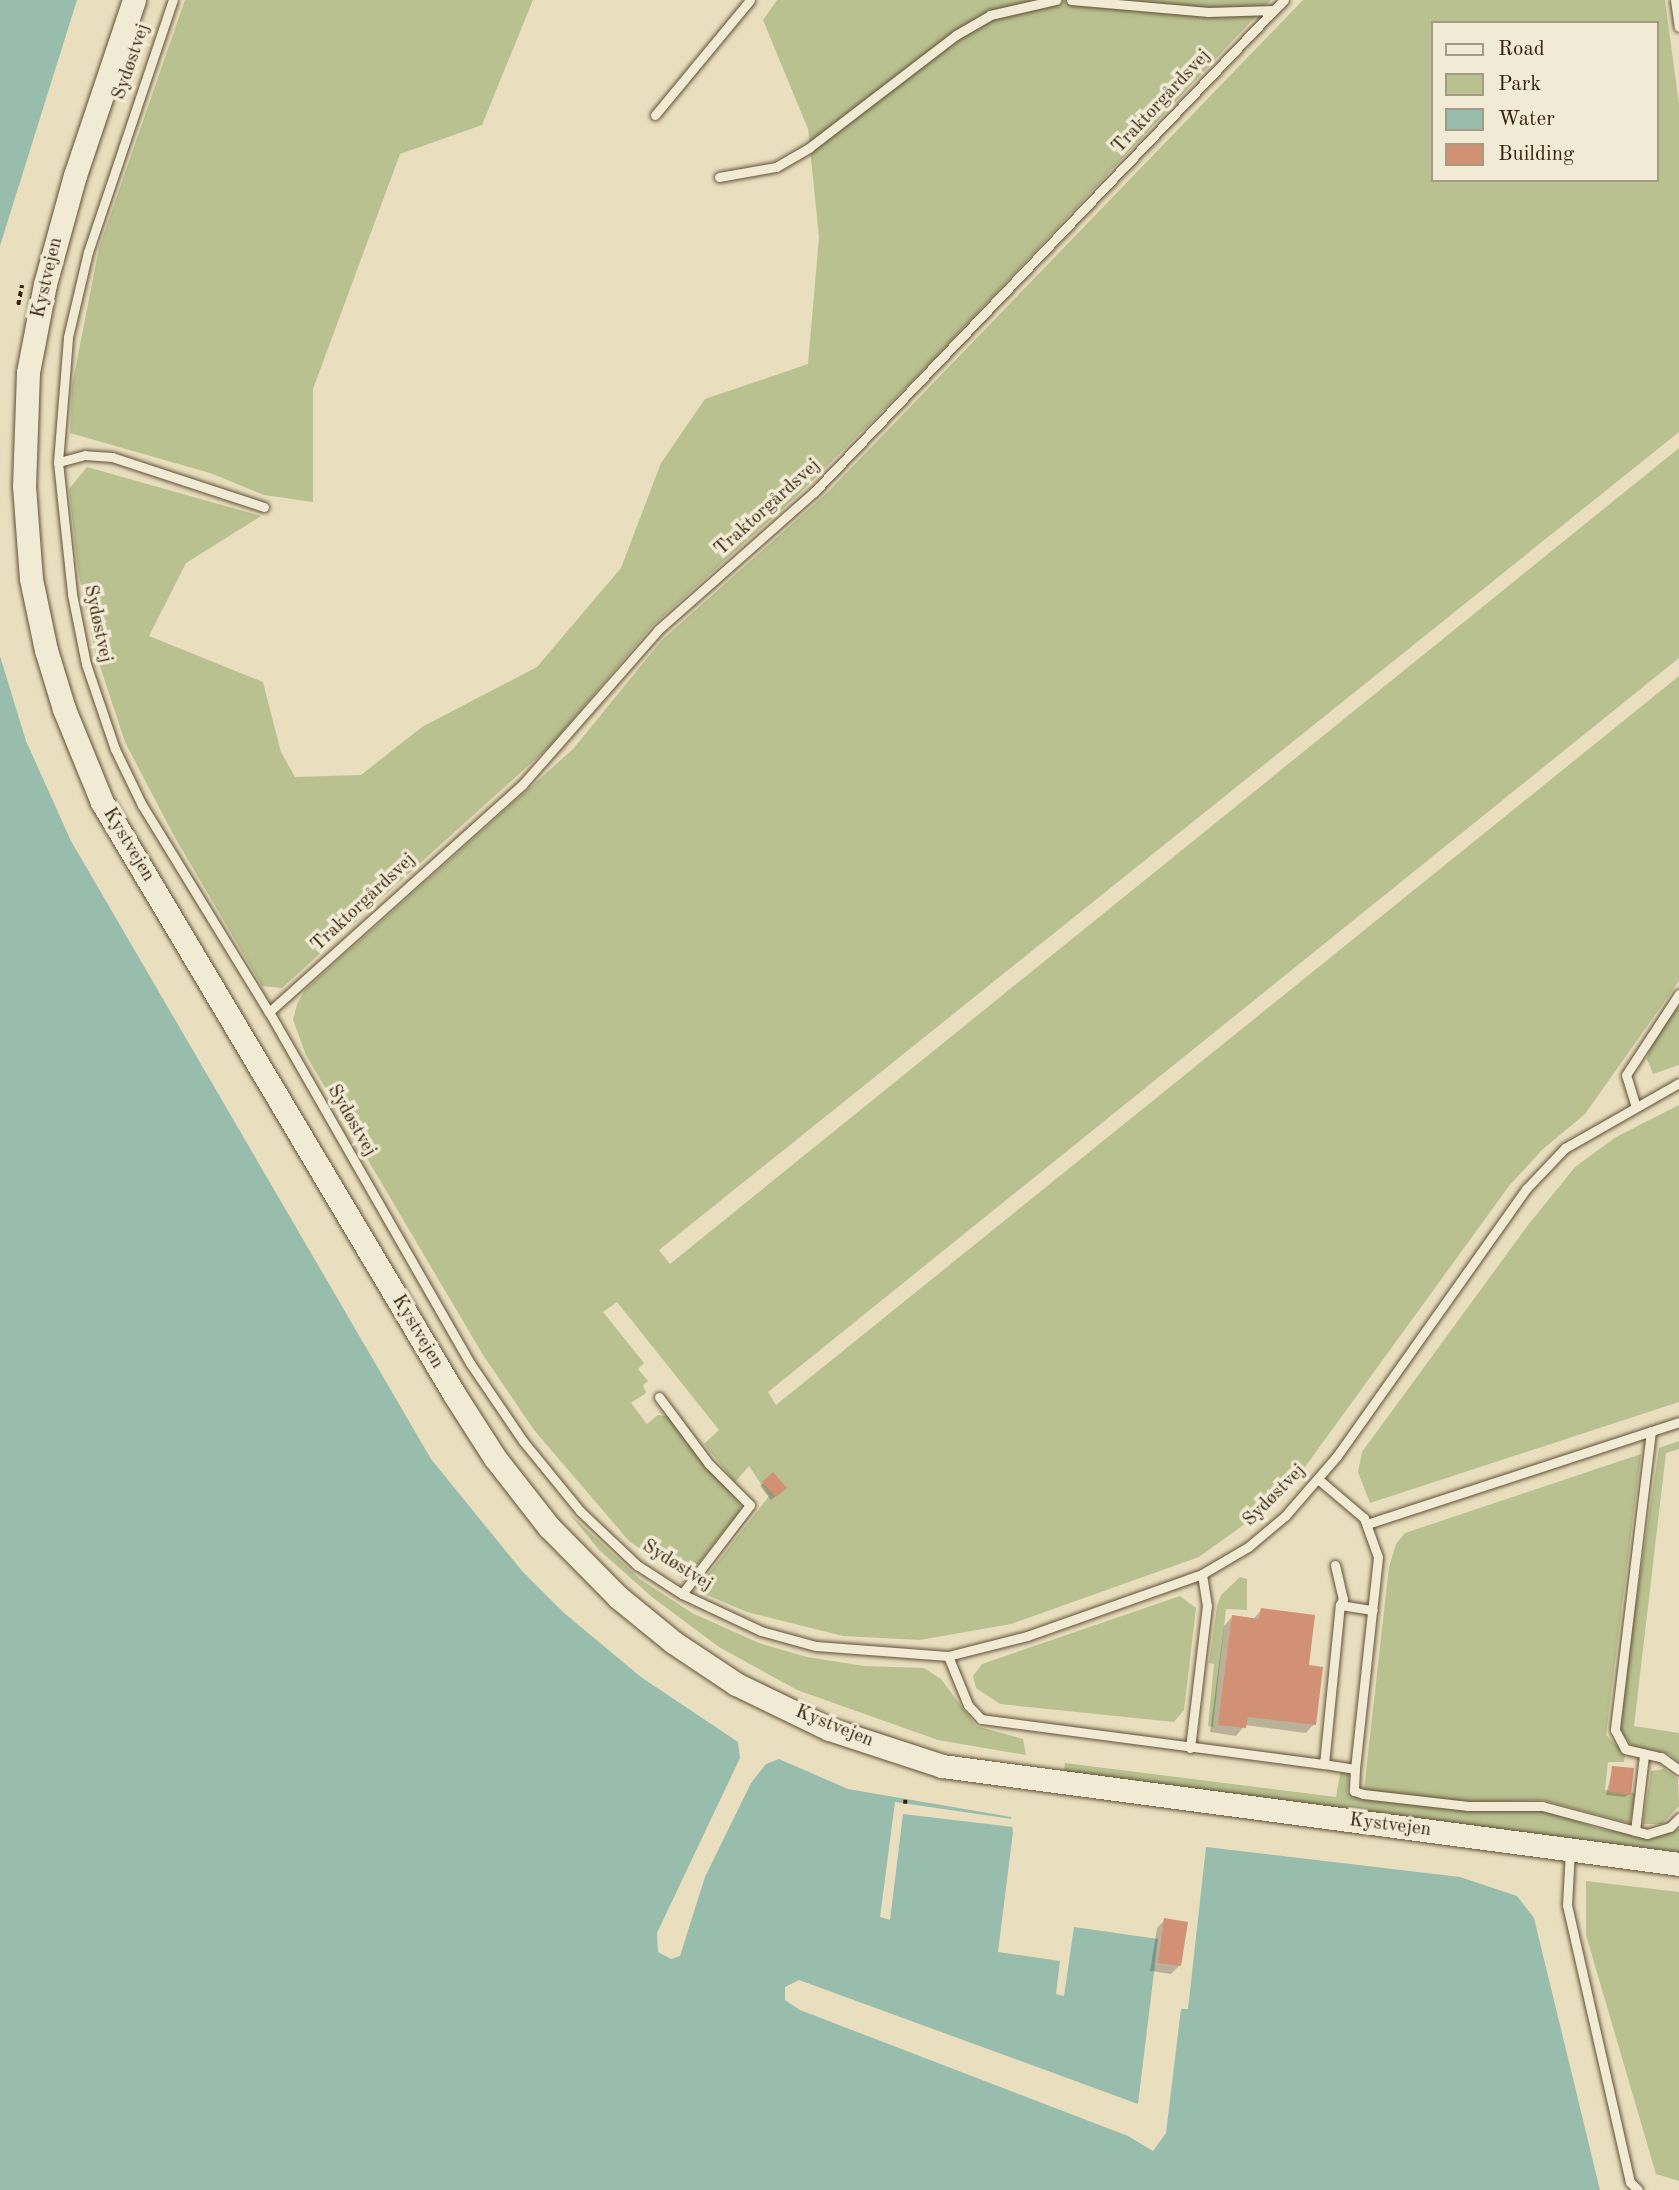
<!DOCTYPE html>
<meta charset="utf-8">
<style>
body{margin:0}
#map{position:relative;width:1679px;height:2190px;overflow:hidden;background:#e9dfbf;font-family:"Old Standard TT",serif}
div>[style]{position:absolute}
.green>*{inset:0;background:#b9c190}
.water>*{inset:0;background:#99bdac}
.pier>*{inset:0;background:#e9dfbf}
.shadow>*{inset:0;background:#0003}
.building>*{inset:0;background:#d29074}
.path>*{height:3.5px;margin-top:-1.75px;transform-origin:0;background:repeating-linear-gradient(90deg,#342109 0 5px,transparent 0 8.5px)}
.roads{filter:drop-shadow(0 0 2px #615036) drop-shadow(0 0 2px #615036)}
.service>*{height:9px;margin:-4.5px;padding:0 4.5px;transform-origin:4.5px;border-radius:4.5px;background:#f1ead5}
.tertiary>*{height:23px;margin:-11.5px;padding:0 11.5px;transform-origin:11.5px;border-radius:11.5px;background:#f1ead5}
span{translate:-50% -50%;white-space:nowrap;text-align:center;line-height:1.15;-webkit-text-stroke:7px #f1ead5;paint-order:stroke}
.street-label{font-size:19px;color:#342109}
.legend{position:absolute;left:1431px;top:21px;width:228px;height:161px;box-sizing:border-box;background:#f1ead5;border:2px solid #a59a83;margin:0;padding:9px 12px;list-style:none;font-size:21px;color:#342109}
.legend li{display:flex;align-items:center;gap:14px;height:35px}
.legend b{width:35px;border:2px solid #a59a83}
</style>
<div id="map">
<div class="green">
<div style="clip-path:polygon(185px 0,533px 0,482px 125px,400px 154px,313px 389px,313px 502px,264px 495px,210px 473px,70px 433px,72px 386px,99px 248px)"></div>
<div style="clip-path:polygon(777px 0,1271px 0,931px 362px,797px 496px,652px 626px,550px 746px,282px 988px,262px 986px,173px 834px,125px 742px,95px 651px,78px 571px,69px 489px,87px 467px,261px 516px,186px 563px,149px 636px,263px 682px,281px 752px,295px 777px,361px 775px,422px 727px,537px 667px,621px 568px,661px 463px,705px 399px,808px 364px,819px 237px,808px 129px,763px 20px)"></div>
<div style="clip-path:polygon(evenodd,1303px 0,1665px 0,1679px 104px,1679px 432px,659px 1250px,670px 1264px,1679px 448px,1679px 658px,768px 1392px,776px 1405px,1679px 676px,1679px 981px,1585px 1114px,1542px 1150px,1509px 1186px,1297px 1478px,1274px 1503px,1199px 1557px,1011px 1624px,920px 1640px,843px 1636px,747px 1612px,702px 1593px,703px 1581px,769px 1496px,749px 1466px,735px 1482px,704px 1444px,719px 1430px,617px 1302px,603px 1312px,644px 1363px,638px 1369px,648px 1381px,643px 1385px,646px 1393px,631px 1403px,647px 1424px,658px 1415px,667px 1416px,740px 1504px,740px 1511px,685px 1580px,629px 1541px,534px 1430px,483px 1355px,306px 1055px,293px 1020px,297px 1004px,305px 990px,573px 749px,662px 640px,828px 492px,1303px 0,1432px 23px,1656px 23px,1656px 180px,1432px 180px,1432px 23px)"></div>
<div style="clip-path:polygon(1679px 1005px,1679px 1065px,1653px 1074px,1647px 1059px,1651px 1045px)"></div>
<div style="clip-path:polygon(1679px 1105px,1679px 1402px,1370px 1503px,1358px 1472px,1362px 1452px,1528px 1225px,1575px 1167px,1616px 1137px)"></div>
<div style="clip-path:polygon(1679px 1441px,1679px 1449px,1666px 1453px,1634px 1726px,1679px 1733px,1679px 1762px,1669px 1754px,1634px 1747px,1621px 1733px,1619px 1718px,1659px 1448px)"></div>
<div style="clip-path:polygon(1641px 1454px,1606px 1735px,1625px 1754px,1624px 1762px,1608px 1762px,1605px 1790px,1636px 1793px,1630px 1823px,1542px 1800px,1466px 1802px,1364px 1790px,1389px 1567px,1396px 1544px,1405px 1533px)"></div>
<div style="clip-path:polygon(569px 1513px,640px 1579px,692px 1613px,759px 1643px,807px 1657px,864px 1666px,924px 1668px,941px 1679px,976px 1726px,1023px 1739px,1026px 1755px,938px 1740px,797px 1690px,719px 1647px,652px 1597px,599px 1550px)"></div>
<div style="clip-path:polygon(1240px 1577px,1247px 1579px,1247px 1610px,1226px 1609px,1213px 1727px,1208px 1726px,1214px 1664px,1209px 1663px,1217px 1606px,1221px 1595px)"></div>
<div style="clip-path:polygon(1180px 1596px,1196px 1608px,1184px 1710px,1174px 1722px,1000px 1704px,976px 1688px,973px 1676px,982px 1664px)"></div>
<div style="clip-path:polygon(1065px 1763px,1336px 1797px,1341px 1769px,1349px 1770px,1347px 1793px,1422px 1805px,1539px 1808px,1599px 1829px,1655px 1837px,1679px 1829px,1679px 1852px,1063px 1775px)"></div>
<div style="clip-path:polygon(1664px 1769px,1678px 1779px,1679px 1806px,1662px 1824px,1643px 1824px,1651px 1771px)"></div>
<div style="clip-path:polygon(1586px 1881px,1679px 1892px,1679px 2181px,1656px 2174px,1586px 1935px)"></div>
</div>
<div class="water">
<div style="clip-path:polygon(0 0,77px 0,0 246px)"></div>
<div style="clip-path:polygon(0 656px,26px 741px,71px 841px,431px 1459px,522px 1571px,564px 1613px,641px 1677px,738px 1742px,740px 1758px,657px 1933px,658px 1952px,671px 1959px,680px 1956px,705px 1877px,751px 1783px,766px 1764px,779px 1759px,848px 1789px,1011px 1817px,1013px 1832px,998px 1952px,1060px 1961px,1056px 1994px,1064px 1996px,1074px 1927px,1158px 1939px,1138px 2104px,799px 1980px,785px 1987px,785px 2000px,800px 2010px,1128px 2136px,1153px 2151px,1166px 2133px,1181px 2009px,1188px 2009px,1206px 1847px,1460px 1877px,1517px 1896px,1534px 1918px,1600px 2190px,0 2190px)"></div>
</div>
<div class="pier">
<div style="clip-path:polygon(895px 1802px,1012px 1819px,1013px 1827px,903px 1814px,890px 1920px,880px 1917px)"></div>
</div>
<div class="shadow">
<div style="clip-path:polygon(773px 1475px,785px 1488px,771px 1500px,760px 1486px)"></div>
<div style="clip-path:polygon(1261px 1610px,1307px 1666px,1314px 1724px,1306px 1733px,1245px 1725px,1236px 1736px,1210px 1732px,1224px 1626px,1232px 1617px,1253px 1620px)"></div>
<div style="clip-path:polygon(1613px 1767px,1629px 1794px,1625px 1797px,1606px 1795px)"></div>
<div style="clip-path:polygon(1165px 1920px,1179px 1966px,1171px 1974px,1150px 1971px,1157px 1928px)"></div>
</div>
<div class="building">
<div style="clip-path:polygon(773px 1472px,787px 1488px,776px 1497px,762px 1482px)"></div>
<div style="clip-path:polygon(1261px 1608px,1315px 1615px,1309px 1665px,1323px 1667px,1316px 1725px,1248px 1717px,1246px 1728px,1218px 1725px,1232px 1615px,1259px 1619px)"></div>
<div style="clip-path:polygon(1612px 1766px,1634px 1768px,1631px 1795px,1609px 1792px)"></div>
<div style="clip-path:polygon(1164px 1918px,1188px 1922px,1181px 1966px,1158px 1963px)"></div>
</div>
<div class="path">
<div style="left:18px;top:305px;width:20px;rotate:-79deg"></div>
<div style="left:905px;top:1804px;width:4px;rotate:-90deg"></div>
</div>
<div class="roads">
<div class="service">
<div style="left:1071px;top:0;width:138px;rotate:5deg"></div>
<div style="left:1208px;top:12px;width:66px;rotate:-1.7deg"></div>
<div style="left:1274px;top:10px;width:14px;rotate:-45deg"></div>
<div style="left:1675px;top:0;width:27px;rotate:82deg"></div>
<div style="left:655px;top:115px;width:149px;rotate:-50.4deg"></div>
<div style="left:719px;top:177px;width:58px;rotate:-10deg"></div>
<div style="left:776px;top:167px;width:39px;rotate:-30deg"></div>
<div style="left:810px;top:147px;width:184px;rotate:-37.5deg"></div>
<div style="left:956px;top:35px;width:39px;rotate:-30deg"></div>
<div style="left:990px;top:15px;width:68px;rotate:-12.8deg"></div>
<div style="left:58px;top:462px;width:125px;rotate:-85.4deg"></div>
<div style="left:68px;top:337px;width:87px;rotate:-76.8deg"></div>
<div style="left:88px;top:252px;width:266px;rotate:-71.4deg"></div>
<div style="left:264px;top:507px;width:160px;rotate:-161.8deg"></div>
<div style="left:112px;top:457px;width:27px;rotate:-176deg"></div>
<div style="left:85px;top:455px;width:28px;rotate:165deg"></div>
<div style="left:58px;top:462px;width:133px;rotate:83.9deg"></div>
<div style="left:72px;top:594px;width:71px;rotate:78.7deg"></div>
<div style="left:86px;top:664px;width:90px;rotate:71.2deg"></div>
<div style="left:115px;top:749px;width:62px;rotate:64.3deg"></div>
<div style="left:142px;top:805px;width:243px;rotate:58.5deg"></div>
<div style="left:269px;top:1012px;width:404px;rotate:60.2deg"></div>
<div style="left:470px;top:1363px;width:94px;rotate:55.8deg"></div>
<div style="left:523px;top:1441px;width:90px;rotate:50.8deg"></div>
<div style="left:580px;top:1511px;width:79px;rotate:43.5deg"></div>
<div style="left:637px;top:1565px;width:54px;rotate:32.8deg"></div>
<div style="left:682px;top:1594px;width:87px;rotate:25.1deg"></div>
<div style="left:761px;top:1631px;width:57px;rotate:15.3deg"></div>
<div style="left:816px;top:1646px;width:132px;rotate:4.3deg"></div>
<div style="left:948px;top:1656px;width:81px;rotate:-14.2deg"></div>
<div style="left:1027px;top:1636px;width:186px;rotate:-19.5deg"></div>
<div style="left:1202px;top:1574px;width:53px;rotate:-30.4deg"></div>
<div style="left:1248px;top:1547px;width:48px;rotate:-40deg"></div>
<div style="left:1285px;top:1516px;width:79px;rotate:-49.1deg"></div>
<div style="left:1337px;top:1456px;width:327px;rotate:-54.7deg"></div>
<div style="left:1526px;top:1189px;width:57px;rotate:-46.4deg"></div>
<div style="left:1565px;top:1148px;width:131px;rotate:-29.7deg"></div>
<div style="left:269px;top:1012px;width:340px;rotate:-41.9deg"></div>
<div style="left:522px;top:785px;width:206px;rotate:-48.7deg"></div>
<div style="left:658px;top:630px;width:208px;rotate:-41.5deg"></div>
<div style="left:814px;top:492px;width:666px;rotate:-46.34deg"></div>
<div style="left:1635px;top:1104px;width:30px;rotate:-107deg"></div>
<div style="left:1626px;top:1075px;width:97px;rotate:-56.8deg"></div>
<div style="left:659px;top:1397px;width:84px;rotate:53.3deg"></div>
<div style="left:709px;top:1464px;width:58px;rotate:45deg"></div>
<div style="left:750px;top:1505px;width:112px;rotate:127.4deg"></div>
<div style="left:1651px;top:1431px;width:301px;rotate:96.9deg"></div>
<div style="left:1615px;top:1730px;width:21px;rotate:62deg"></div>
<div style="left:1625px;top:1749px;width:37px;rotate:13deg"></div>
<div style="left:1661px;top:1757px;width:22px;rotate:36deg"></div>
<div style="left:1318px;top:1479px;width:60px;rotate:40.3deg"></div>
<div style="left:1364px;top:1518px;width:41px;rotate:70.3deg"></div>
<div style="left:1378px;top:1557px;width:213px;rotate:96.2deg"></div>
<div style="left:1355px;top:1769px;width:31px;rotate:-171deg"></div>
<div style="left:1367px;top:1524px;width:328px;rotate:-18.1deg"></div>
<div style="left:1335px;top:1565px;width:35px;rotate:77deg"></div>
<div style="left:1343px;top:1599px;width:7px;rotate:117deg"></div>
<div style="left:948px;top:1656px;width:53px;rotate:67.8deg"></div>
<div style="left:968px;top:1705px;width:19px;rotate:47deg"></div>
<div style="left:981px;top:1719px;width:346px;rotate:7.5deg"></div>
<div style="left:1324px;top:1764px;width:160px;rotate:-84.3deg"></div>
<div style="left:1340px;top:1605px;width:33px;rotate:9deg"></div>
<div style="left:1190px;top:1748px;width:143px;rotate:-83.2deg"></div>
<div style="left:1207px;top:1606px;width:32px;rotate:-99deg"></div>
<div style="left:1355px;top:1769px;width:22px;rotate:93deg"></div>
<div style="left:1354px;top:1791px;width:9px;rotate:18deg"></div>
<div style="left:1363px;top:1794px;width:106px;rotate:6.5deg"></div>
<div style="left:1468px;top:1806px;width:74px"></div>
<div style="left:1542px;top:1806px;width:109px;rotate:14.9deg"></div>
<div style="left:1647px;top:1834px;width:24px;rotate:-17deg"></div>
<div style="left:1670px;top:1827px;width:13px;rotate:-45deg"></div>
<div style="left:1635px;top:1831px;width:76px;rotate:-83.2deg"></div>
<div style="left:1570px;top:1850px;width:55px;rotate:93.1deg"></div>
<div style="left:1567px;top:1905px;width:284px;rotate:77.2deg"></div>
<div style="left:1630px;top:2182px;width:11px;rotate:45deg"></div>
</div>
<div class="tertiary">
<div style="left:134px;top:0;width:185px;rotate:108.6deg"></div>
<div style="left:75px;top:175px;width:113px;rotate:105.4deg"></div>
<div style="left:45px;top:284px;width:90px;rotate:100.9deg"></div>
<div style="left:28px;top:372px;width:114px;rotate:92deg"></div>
<div style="left:24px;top:486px;width:93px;rotate:85.7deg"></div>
<div style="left:31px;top:579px;width:73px;rotate:78.1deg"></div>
<div style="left:46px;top:650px;width:62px;rotate:73deg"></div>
<div style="left:64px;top:709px;width:100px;rotate:67.8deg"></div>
<div style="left:102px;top:802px;width:689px;rotate:59.26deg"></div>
<div style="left:454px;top:1394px;width:76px;rotate:57.4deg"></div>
<div style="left:495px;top:1458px;width:88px;rotate:52deg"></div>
<div style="left:549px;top:1527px;width:98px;rotate:45.4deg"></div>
<div style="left:618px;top:1597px;width:71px;rotate:39.3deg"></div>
<div style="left:673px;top:1642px;width:76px;rotate:33.7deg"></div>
<div style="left:736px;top:1684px;width:103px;rotate:25.8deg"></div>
<div style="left:829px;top:1729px;width:119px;rotate:18.1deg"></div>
<div style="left:942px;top:1766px;width:743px;rotate:7.57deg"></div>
</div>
</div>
<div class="street-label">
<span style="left:132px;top:62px;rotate:-71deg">Sydøstvej</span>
<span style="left:1162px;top:102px;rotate:-47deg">Traktorgårdsvej</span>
<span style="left:48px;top:278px;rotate:-77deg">Kystvejen</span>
<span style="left:768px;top:508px;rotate:-42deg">Traktorgårdsvej</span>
<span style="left:97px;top:624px;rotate:78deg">Sydøstvej</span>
<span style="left:128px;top:845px;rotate:59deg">Kystvejen</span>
<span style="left:364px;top:903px;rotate:-43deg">Traktorgårdsvej</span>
<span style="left:351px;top:1121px;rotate:60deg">Sydøstvej</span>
<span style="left:417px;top:1332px;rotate:59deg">Kystvejen</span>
<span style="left:1275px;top:1496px;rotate:-45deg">Sydøstvej</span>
<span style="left:677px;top:1566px;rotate:32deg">Sydøstvej</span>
<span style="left:834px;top:1727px;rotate:22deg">Kystvejen</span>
<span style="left:1390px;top:1826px;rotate:7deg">Kystvejen</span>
</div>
<ul class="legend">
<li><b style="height:9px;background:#f1ead5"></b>Road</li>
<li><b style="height:19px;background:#b9c190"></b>Park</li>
<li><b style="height:19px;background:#99bdac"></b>Water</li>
<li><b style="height:19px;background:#d29074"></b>Building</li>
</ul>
</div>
